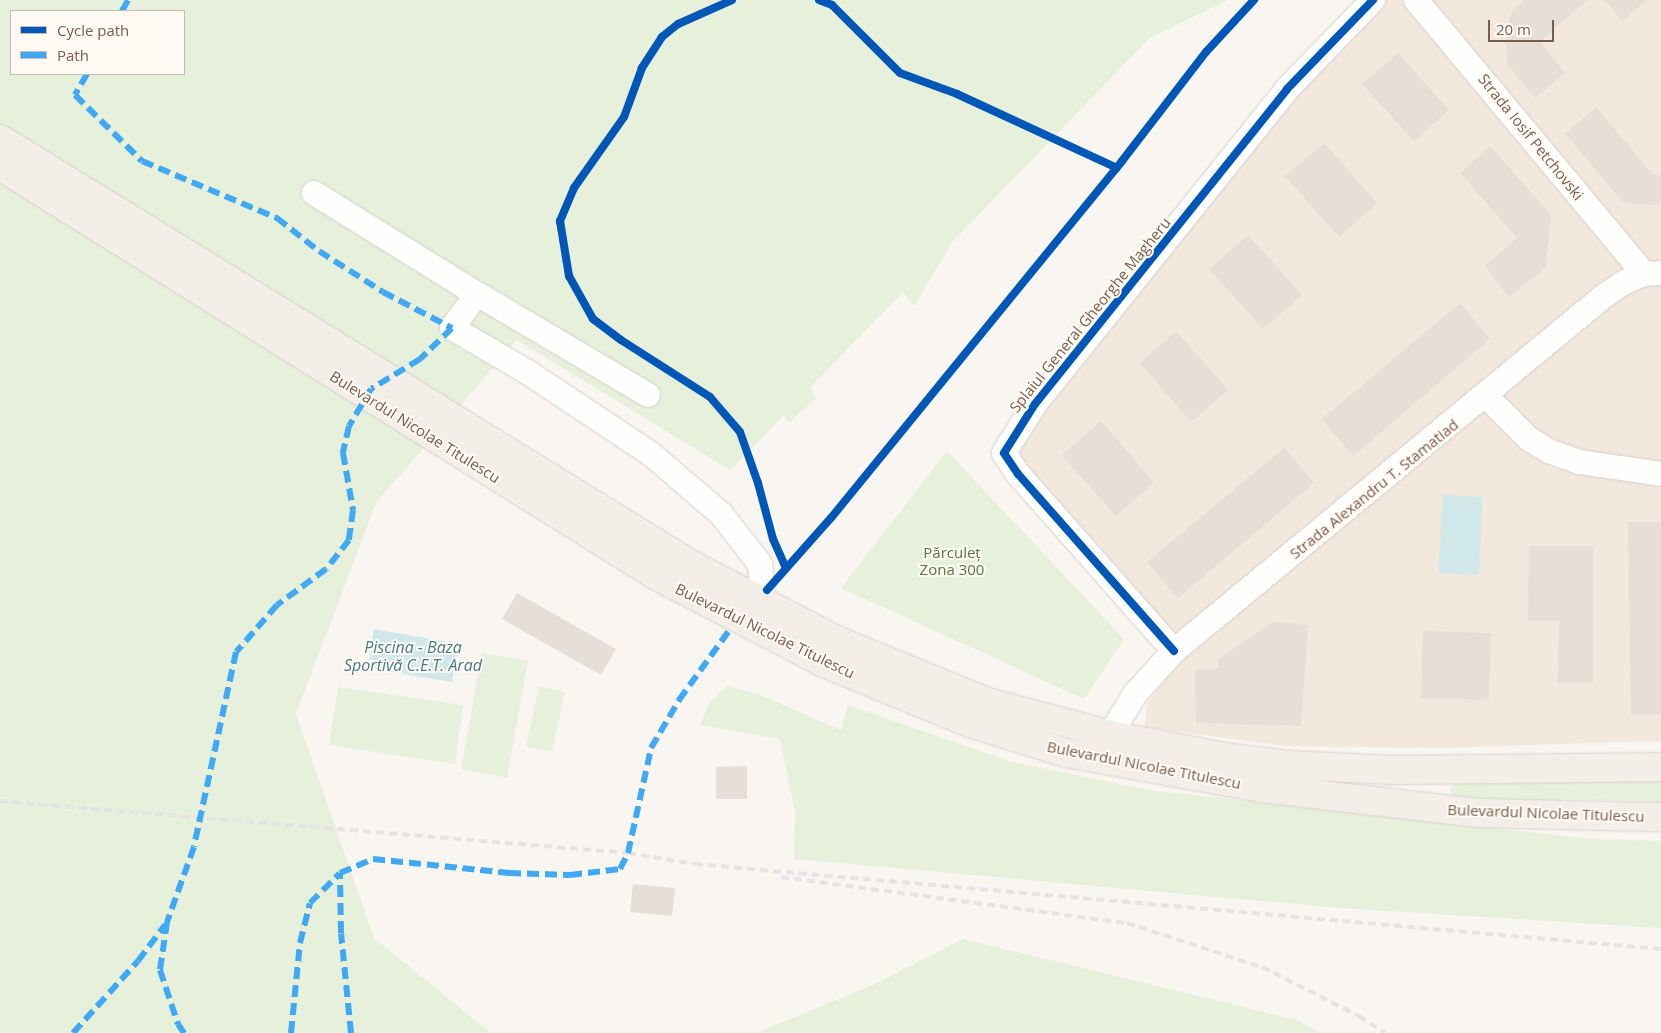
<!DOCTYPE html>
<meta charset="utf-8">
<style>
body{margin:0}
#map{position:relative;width:1661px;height:1033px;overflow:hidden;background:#f9f5f0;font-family:"Open Sans",sans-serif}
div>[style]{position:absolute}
.residential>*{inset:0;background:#f2e8de}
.green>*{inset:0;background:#e7f0db}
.water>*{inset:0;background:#d0e8ea}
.building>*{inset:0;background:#e6ded7}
.roads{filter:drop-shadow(0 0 1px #d7d1cb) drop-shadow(0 0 1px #d7d1cb)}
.minor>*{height:24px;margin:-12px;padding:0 12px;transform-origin:12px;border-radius:12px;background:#fefefd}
.major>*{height:28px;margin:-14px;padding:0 14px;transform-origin:14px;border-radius:14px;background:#f3eee8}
.rail>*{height:4px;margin-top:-2px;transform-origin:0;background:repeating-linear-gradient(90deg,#e6e3e7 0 8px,transparent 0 13px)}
.quiet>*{height:6px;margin-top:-3px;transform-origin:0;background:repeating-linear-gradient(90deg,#3fa9f5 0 12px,transparent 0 18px)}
.cycleway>*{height:8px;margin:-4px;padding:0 4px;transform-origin:4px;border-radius:4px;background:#0057b8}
span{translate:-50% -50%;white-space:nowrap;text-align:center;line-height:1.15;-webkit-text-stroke:4px #fffaf3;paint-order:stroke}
.street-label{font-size:15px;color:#7a5c4d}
.park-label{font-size:15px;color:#537a41}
.water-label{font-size:16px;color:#437c86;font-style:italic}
.legend{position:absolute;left:10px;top:10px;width:175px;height:65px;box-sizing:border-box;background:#fffaf3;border:1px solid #cabbb1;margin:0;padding:6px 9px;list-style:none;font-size:15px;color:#7a5c4d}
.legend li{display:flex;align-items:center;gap:10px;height:25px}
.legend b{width:25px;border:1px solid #cabbb1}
.scale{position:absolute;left:1488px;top:20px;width:66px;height:22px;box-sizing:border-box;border:2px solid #7a5c4d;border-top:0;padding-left:6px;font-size:15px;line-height:18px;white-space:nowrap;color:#7a5c4d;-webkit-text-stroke:4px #fffaf3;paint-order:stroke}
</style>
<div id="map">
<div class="residential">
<div style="clip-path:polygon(1368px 0,1661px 0,1661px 741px,1440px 748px,1284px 746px,1144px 727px,1147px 704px,1182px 657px,996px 445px)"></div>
</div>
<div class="green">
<div style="clip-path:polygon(evenodd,0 0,1228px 0,1150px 38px,953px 241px,914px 306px,903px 292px,810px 388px,816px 398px,789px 423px,784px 415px,730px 470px,517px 340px,376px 503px,296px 714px,374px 938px,491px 1033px,0 1033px,0 0,11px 11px,184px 11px,184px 74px,11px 74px,11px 11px)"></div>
<div style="clip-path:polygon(947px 451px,1124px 639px,1084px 699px,841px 588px)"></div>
<div style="clip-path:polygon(482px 653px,528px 661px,507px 778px,461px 769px)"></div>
<div style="clip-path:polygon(539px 686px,565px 692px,552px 752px,526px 746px)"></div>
<div style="clip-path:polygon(727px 686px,758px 694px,841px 730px,848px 705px,1012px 762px,1149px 790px,1592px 839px,1661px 841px,1661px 928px,1340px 908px,794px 859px,795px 812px,780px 739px,700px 725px,709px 704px)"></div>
<div style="clip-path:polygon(338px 687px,463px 705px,455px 764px,329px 745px)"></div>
<div style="clip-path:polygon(1661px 778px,1661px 802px,1566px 799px,1514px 802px,1456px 798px,1450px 790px,1455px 781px)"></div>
<div style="clip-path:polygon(963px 939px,1297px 1020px,1321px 1033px,756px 1033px,875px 984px)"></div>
</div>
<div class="water">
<div style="clip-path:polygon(1442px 495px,1482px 497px,1479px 575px,1439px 573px)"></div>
<div style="clip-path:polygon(374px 629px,459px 644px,452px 682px,368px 668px)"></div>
</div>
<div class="building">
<div style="clip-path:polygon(1524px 0,1587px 0,1540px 42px,1565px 73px,1535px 98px,1507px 64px,1506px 32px,1512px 11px)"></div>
<div style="clip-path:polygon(1605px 0,1647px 0,1622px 21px)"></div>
<div style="clip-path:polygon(1398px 53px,1449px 110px,1414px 141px,1362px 84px)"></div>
<div style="clip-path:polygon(1596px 107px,1653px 175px,1661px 175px,1661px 205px,1624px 203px,1565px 134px)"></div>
<div style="clip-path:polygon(1324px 143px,1377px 203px,1339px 237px,1285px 176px)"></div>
<div style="clip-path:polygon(1490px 146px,1551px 215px,1546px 267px,1509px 297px,1485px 266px,1517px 238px,1460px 173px)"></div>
<div style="clip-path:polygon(1248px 235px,1302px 295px,1263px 329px,1209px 269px)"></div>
<div style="clip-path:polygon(1460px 303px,1490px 339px,1353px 456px,1322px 419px)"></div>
<div style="clip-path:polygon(1176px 331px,1228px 390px,1191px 422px,1140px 363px)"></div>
<div style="clip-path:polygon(1101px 421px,1154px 482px,1116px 516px,1062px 455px)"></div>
<div style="clip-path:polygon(1284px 448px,1314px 483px,1178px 598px,1147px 562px)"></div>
<div style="clip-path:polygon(1628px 522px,1661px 522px,1661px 714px,1631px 714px)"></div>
<div style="clip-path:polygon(1529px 546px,1593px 546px,1593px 683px,1558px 683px,1559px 621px,1528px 621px)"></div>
<div style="clip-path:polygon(517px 593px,616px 649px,601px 675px,502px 619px)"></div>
<div style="clip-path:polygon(1273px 622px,1308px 625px,1301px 726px,1196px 723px,1195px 670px,1218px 668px,1218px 659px)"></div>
<div style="clip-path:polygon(1423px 631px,1491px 633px,1489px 700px,1421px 698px)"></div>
<div style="clip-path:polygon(747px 766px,747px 799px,716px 799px,716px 767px)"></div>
<div style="clip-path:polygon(633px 884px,675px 888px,672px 916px,630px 912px)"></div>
</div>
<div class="roads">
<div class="minor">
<div style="left:1416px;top:0;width:356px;rotate:50.2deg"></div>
<div style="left:314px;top:193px;width:192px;rotate:31.8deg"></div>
<div style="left:648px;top:395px;width:199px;rotate:-149.4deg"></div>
<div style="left:477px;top:294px;width:42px;rotate:126.3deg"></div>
<div style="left:452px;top:328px;width:89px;rotate:30.3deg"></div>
<div style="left:529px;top:373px;width:146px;rotate:33.6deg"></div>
<div style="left:651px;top:454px;width:92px;rotate:40.6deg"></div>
<div style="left:721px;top:514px;width:63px;rotate:52deg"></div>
<div style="left:760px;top:564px;width:38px;rotate:85deg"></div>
<div style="left:1486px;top:396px;width:61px;rotate:45deg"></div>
<div style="left:1529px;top:439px;width:23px;rotate:31deg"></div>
<div style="left:1549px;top:451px;width:32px;rotate:20deg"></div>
<div style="left:1579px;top:462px;width:83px;rotate:8.3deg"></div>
<div style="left:1174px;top:651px;width:236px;rotate:-131.4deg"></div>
<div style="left:1018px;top:474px;width:25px;rotate:-124deg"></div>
<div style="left:1004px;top:453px;width:58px;rotate:-57.7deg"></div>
<div style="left:1035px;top:404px;width:403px;rotate:-51.3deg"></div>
<div style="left:1287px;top:89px;width:124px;rotate:-46deg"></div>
<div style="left:1110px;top:735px;width:48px;rotate:-58.6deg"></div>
<div style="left:1135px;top:694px;width:58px;rotate:-47.8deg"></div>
<div style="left:1174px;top:651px;width:558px;rotate:-39.54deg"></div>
<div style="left:1604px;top:296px;width:25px;rotate:-34deg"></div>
<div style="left:1625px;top:282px;width:21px;rotate:-23deg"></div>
<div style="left:1644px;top:274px;width:17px;rotate:-3deg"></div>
</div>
<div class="major">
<div style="left:0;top:139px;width:810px;rotate:31.63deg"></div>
<div style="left:690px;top:564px;width:165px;rotate:27.5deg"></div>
<div style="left:836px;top:640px;width:163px;rotate:22.3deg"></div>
<div style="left:987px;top:702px;width:127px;rotate:15deg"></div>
<div style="left:1110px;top:735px;width:116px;rotate:10.9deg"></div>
<div style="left:1224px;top:757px;width:64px;rotate:7.1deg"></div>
<div style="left:1288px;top:765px;width:104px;rotate:2.8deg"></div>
<div style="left:1392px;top:770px;width:269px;rotate:-0.6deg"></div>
<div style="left:0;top:166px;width:772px;rotate:31.98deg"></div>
<div style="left:655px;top:575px;width:191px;rotate:27.5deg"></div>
<div style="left:824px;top:663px;width:158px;rotate:22.3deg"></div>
<div style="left:970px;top:723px;width:101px;rotate:17.4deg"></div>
<div style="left:1066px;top:753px;width:199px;rotate:10.1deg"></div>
<div style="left:1262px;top:788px;width:218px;rotate:6.6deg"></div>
<div style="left:1479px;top:813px;width:182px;rotate:1.3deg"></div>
</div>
</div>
<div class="rail">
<div style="left:0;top:801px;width:630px;rotate:4.73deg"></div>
<div style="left:628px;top:853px;width:68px;rotate:9.3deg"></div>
<div style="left:695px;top:864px;width:970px;rotate:5.03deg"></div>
<div style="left:781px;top:877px;width:349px;rotate:7.6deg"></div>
<div style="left:1127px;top:923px;width:142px;rotate:18.1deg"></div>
<div style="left:1262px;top:967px;width:109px;rotate:26.8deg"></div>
<div style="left:1359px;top:1016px;width:31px;rotate:33deg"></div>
</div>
<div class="quiet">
<div style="left:122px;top:11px;width:13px;rotate:-61deg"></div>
<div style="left:87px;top:74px;width:24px;rotate:120deg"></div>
<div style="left:75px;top:95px;width:94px;rotate:44.6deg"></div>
<div style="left:142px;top:161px;width:147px;rotate:22.9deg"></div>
<div style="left:277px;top:218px;width:53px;rotate:38.2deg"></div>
<div style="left:319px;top:251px;width:76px;rotate:32.6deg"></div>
<div style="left:383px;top:292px;width:78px;rotate:27.6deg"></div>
<div style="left:452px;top:328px;width:45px;rotate:135.9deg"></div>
<div style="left:420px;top:359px;width:57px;rotate:148.5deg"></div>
<div style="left:371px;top:389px;width:43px;rotate:120.7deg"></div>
<div style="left:349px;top:426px;width:28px;rotate:103deg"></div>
<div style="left:343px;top:453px;width:58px;rotate:80deg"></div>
<div style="left:353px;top:510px;width:30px;rotate:98deg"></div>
<div style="left:349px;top:540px;width:37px;rotate:128deg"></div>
<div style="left:326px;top:569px;width:61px;rotate:143.7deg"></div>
<div style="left:277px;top:605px;width:62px;rotate:131.1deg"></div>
<div style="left:236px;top:652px;width:199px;rotate:102.2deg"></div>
<div style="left:194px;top:847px;width:80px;rotate:109.8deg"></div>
<div style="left:167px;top:922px;width:49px;rotate:98.3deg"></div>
<div style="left:160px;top:970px;width:57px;rotate:71.6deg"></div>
<div style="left:178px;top:1024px;width:11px;rotate:56deg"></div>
<div style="left:73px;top:1033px;width:97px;rotate:-47.9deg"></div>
<div style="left:138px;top:961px;width:45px;rotate:-53.1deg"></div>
<div style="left:291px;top:1033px;width:90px;rotate:-84.3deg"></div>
<div style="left:300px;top:943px;width:41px;rotate:-76deg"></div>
<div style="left:310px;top:903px;width:42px;rotate:-45deg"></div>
<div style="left:351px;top:1033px;width:100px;rotate:-95.7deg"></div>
<div style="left:341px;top:933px;width:60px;rotate:-91deg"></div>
<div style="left:340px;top:873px;width:36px;rotate:-23deg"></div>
<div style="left:373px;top:859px;width:137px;rotate:5.9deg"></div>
<div style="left:509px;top:873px;width:61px;rotate:1.9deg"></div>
<div style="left:570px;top:875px;width:50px;rotate:-6.8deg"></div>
<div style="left:620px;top:869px;width:18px;rotate:-63deg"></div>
<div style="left:628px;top:853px;width:107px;rotate:-77.6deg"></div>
<div style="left:651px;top:748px;width:56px;rotate:-59.7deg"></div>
<div style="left:679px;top:700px;width:84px;rotate:-54.2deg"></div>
</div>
<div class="cycleway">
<div style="left:732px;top:0;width:59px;rotate:156deg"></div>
<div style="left:678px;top:24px;width:21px;rotate:141deg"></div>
<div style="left:662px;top:37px;width:37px;rotate:123deg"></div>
<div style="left:642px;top:68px;width:52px;rotate:110.2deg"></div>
<div style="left:624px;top:117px;width:87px;rotate:125.2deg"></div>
<div style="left:574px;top:188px;width:36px;rotate:113deg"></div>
<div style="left:560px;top:221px;width:56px;rotate:80.7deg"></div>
<div style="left:569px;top:276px;width:49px;rotate:60.8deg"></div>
<div style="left:593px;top:319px;width:35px;rotate:37deg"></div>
<div style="left:621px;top:340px;width:106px;rotate:32.6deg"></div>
<div style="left:710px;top:397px;width:46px;rotate:49.4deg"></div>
<div style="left:740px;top:432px;width:54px;rotate:70.6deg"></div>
<div style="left:758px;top:483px;width:58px;rotate:75deg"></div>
<div style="left:773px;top:539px;width:32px;rotate:66deg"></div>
<div style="left:819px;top:0;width:14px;rotate:21deg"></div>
<div style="left:832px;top:5px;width:96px;rotate:45deg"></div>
<div style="left:900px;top:73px;width:61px;rotate:20.2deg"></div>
<div style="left:957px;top:94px;width:176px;rotate:24.8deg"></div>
<div style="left:767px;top:590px;width:96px;rotate:-48.4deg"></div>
<div style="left:831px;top:518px;width:461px;rotate:-50.8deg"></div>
<div style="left:1122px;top:161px;width:138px;rotate:-52.4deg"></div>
<div style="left:1206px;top:52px;width:71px;rotate:-47.3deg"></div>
<div style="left:1174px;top:651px;width:236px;rotate:-131.4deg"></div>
<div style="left:1018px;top:474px;width:25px;rotate:-124deg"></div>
<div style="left:1004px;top:453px;width:58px;rotate:-57.7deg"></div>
<div style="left:1035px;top:404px;width:403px;rotate:-51.3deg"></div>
<div style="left:1287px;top:89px;width:124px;rotate:-46deg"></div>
</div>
<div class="street-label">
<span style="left:1531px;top:137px;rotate:51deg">Strada Iosif Petchovski</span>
<span style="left:1090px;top:315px;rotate:-51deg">Splaiul General Gheorghe Magheru</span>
<span style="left:415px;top:427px;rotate:32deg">Bulevardul Nicolae Titulescu</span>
<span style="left:1374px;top:489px;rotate:-39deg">Strada Alexandru T. Stamatiad</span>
<span style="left:765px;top:631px;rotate:26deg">Bulevardul Nicolae Titulescu</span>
<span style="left:1144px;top:765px;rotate:11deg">Bulevardul Nicolae Titulescu</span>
<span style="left:1546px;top:813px;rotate:2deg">Bulevardul Nicolae Titulescu</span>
</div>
<div class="park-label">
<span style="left:952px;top:561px">Părculeț<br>Zona 300</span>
</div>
<div class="water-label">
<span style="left:413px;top:656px">Piscina - Baza<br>Sportivă C.E.T. Arad</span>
</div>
<ul class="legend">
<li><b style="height:6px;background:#0057b8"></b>Cycle path</li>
<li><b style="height:6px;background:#3fa9f5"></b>Path</li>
</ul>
<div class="scale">20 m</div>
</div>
